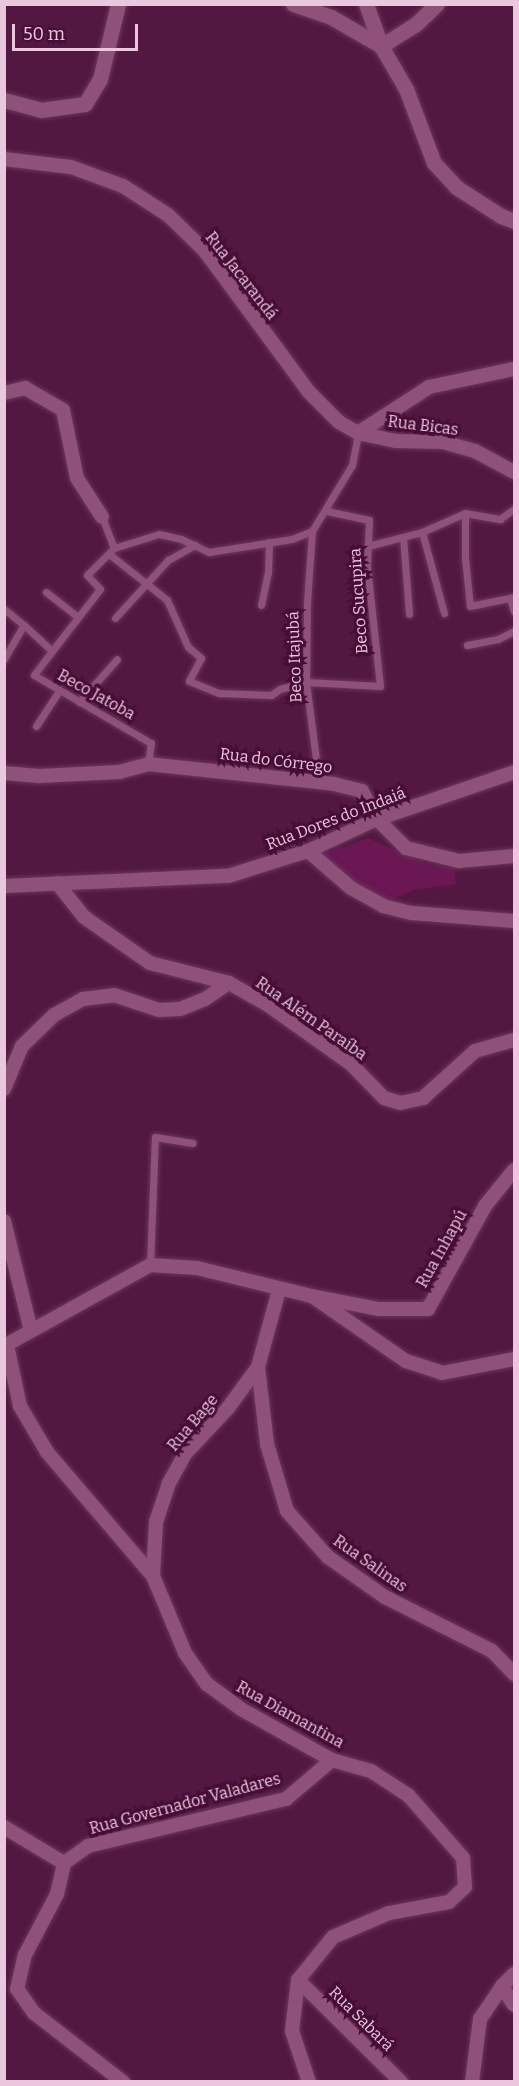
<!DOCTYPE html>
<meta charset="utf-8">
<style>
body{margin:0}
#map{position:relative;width:519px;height:2086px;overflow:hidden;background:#531841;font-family:Bitter,serif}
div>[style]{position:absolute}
.green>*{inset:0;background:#6a1753}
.roads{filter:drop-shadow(0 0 2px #69385b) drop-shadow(0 0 2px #69385b)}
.service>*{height:7px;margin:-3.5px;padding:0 3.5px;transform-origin:3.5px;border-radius:3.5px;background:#8f5079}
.minor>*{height:14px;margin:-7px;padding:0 7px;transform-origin:7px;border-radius:7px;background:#8f5079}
.tertiary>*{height:15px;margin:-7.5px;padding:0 7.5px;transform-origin:7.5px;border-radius:7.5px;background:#8f5079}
span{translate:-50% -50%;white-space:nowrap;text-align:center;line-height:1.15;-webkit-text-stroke:6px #470d37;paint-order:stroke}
.street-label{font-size:16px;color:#ebc7dd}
.frame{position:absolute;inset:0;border:6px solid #ebc7dd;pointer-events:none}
.scale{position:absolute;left:12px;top:24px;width:126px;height:27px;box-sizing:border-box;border:3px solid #ebc7dd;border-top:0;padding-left:8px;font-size:18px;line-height:21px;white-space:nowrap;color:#ebc7dd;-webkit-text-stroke:4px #470d37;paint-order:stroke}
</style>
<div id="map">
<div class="green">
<div style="clip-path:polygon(368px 838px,429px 865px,455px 868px,456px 884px,414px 890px,388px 901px,358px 884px,323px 854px)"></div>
</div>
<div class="roads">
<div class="service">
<div style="left:465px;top:513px;width:45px;rotate:90deg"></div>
<div style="left:465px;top:558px;width:48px;rotate:84.1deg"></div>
<div style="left:470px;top:606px;width:45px;rotate:-11.6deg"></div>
<div style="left:102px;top:517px;width:33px;rotate:69deg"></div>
<div style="left:312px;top:531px;width:71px;rotate:94deg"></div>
<div style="left:307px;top:602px;width:80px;rotate:90.7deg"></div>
<div style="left:306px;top:682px;width:101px;rotate:82.6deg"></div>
<div style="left:422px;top:532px;width:84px;rotate:74.8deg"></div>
<div style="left:403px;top:537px;width:77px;rotate:85.5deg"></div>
<div style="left:368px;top:546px;width:56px;rotate:-14.5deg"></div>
<div style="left:422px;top:532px;width:47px;rotate:-23.8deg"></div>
<div style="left:465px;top:513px;width:36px;rotate:10deg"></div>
<div style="left:500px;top:519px;width:17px;rotate:-36deg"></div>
<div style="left:109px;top:554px;width:74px;rotate:38.4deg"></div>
<div style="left:167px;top:600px;width:51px;rotate:65.9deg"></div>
<div style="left:188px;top:647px;width:17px;rotate:40deg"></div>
<div style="left:201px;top:658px;width:26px;rotate:118deg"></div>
<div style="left:189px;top:681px;width:32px;rotate:22deg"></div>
<div style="left:219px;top:693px;width:52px;rotate:2.2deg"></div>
<div style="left:271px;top:695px;width:11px;rotate:-34deg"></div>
<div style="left:280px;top:689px;width:27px;rotate:-15deg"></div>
<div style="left:306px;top:682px;width:74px;rotate:3.1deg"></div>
<div style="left:380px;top:686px;width:121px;rotate:-96.2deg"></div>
<div style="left:367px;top:566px;width:46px;rotate:-87.5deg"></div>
<div style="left:369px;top:520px;width:43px;rotate:-167.9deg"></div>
<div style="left:46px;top:592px;width:41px;rotate:38deg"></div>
<div style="left:510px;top:599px;width:13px;rotate:72deg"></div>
<div style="left:261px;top:605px;width:33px;rotate:-78deg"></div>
<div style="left:268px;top:573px;width:31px;rotate:-88deg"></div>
<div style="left:4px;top:609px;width:26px;rotate:39deg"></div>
<div style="left:115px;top:618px;width:79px;rotate:-47.6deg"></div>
<div style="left:168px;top:560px;width:31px;rotate:-29deg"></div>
<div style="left:467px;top:645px;width:32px;rotate:-11deg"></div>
<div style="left:498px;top:639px;width:18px;rotate:-27deg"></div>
<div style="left:52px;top:651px;width:30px;rotate:127deg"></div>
<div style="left:34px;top:675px;width:135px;rotate:30.2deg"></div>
<div style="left:151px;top:743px;width:21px;rotate:98deg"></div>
<div style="left:4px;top:659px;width:39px;rotate:-60deg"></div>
<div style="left:24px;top:625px;width:38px;rotate:43deg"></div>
<div style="left:52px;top:651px;width:78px;rotate:-52.3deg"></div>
<div style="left:100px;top:589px;width:19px;rotate:-133deg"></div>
<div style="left:87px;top:575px;width:38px;rotate:-45deg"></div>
<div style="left:114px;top:548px;width:47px;rotate:-17.3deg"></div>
<div style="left:159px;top:534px;width:23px;rotate:13deg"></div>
<div style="left:181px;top:539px;width:31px;rotate:25deg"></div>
<div style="left:209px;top:552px;width:84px;rotate:-8.9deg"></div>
<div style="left:292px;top:539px;width:22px;rotate:-22deg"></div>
<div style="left:312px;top:531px;width:77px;rotate:-58.8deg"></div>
<div style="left:352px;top:465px;width:33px;rotate:-79deg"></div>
<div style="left:79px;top:702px;width:57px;rotate:-48.5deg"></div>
<div style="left:36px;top:726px;width:42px;rotate:-56.7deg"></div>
<div style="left:150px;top:1265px;width:128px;rotate:-87.8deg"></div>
<div style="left:155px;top:1137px;width:38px;rotate:9deg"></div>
</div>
<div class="minor">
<div style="left:4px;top:159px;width:67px;rotate:6.8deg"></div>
<div style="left:71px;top:167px;width:55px;rotate:20.1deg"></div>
<div style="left:123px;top:186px;width:54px;rotate:32.8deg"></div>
<div style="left:168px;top:215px;width:52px;rotate:44.2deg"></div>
<div style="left:205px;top:251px;width:175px;rotate:53.6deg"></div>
<div style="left:309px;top:392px;width:42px;rotate:45deg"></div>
<div style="left:339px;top:422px;width:22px;rotate:30deg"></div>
<div style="left:358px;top:433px;width:39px;rotate:12deg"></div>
<div style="left:396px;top:441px;width:47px;rotate:1.2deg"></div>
<div style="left:443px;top:442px;width:33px;rotate:16deg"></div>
<div style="left:475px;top:451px;width:44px;rotate:28.3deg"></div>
<div style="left:4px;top:393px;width:22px;rotate:-13deg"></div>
<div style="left:25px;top:388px;width:44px;rotate:30.1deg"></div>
<div style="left:63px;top:410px;width:69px;rotate:78.4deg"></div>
<div style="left:77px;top:478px;width:46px;rotate:57.3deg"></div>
<div style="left:358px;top:433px;width:85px;rotate:-32.9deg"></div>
<div style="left:429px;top:387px;width:87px;rotate:-12deg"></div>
<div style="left:4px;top:773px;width:35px;rotate:5deg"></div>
<div style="left:39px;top:776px;width:80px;rotate:-2.9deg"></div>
<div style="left:119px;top:772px;width:30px;rotate:-15deg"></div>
<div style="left:148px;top:764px;width:187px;rotate:6.1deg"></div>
<div style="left:334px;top:784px;width:29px;rotate:14deg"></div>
<div style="left:362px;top:791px;width:32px;rotate:62deg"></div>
<div style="left:377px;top:819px;width:41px;rotate:45deg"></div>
<div style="left:406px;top:848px;width:55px;rotate:13.8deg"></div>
<div style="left:459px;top:861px;width:55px;rotate:-5.2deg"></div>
<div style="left:308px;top:851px;width:57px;rotate:40.7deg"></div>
<div style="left:351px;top:888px;width:37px;rotate:29deg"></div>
<div style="left:383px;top:906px;width:30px;rotate:14deg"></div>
<div style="left:412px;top:913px;width:102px;rotate:4.5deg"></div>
<div style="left:57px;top:883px;width:43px;rotate:51.5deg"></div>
<div style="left:84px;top:917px;width:80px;rotate:34.9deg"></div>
<div style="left:150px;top:963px;width:81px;rotate:14.2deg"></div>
<div style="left:229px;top:983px;width:45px;rotate:29.4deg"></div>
<div style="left:268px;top:1005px;width:102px;rotate:35.4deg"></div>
<div style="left:351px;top:1064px;width:47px;rotate:45.9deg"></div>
<div style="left:384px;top:1098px;width:17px;rotate:17deg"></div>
<div style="left:400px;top:1103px;width:24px;rotate:-12deg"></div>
<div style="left:423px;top:1098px;width:70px;rotate:-42.1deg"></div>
<div style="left:475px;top:1051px;width:41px;rotate:-15.8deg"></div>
<div style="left:4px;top:886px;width:224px;rotate:-2.6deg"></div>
<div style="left:228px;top:876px;width:84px;rotate:-17.4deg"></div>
<div style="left:308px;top:851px;width:76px;rotate:-24.9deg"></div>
<div style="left:377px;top:819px;width:145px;rotate:-18.9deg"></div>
<div style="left:4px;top:1089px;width:47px;rotate:-67.3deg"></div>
<div style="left:22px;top:1046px;width:45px;rotate:-44.1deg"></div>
<div style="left:54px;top:1015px;width:33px;rotate:-29deg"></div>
<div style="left:83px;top:999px;width:31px;rotate:-7deg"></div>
<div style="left:114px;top:995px;width:47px;rotate:18.4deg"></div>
<div style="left:159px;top:1010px;width:21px;rotate:-3deg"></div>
<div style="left:180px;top:1009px;width:27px;rotate:-22deg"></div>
<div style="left:205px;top:999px;width:29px;rotate:-34deg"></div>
<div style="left:4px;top:1221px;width:113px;rotate:76.2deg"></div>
<div style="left:279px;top:1290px;width:80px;rotate:105.3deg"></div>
<div style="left:258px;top:1367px;width:78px;rotate:83.3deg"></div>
<div style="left:267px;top:1444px;width:70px;rotate:73.4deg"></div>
<div style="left:287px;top:1511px;width:62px;rotate:48.3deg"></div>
<div style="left:328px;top:1557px;width:70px;rotate:35.1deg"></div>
<div style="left:385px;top:1597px;width:120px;rotate:26.8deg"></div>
<div style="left:492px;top:1651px;width:32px;rotate:46deg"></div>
<div style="left:317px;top:1297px;width:63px;rotate:11deg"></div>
<div style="left:379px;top:1309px;width:49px"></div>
<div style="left:428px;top:1309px;width:118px;rotate:-61deg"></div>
<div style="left:485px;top:1206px;width:46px;rotate:-51.1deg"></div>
<div style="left:7px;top:1345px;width:62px;rotate:78deg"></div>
<div style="left:20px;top:1406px;width:53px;rotate:59.6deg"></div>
<div style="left:47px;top:1452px;width:163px;rotate:49.5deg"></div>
<div style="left:153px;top:1576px;width:83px;rotate:67.4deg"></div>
<div style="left:185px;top:1653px;width:38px;rotate:55deg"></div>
<div style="left:207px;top:1684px;width:42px;rotate:36.3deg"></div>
<div style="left:241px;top:1709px;width:104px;rotate:29.3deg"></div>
<div style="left:332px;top:1760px;width:41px;rotate:15.8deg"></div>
<div style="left:371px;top:1771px;width:45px;rotate:33.3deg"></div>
<div style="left:409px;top:1796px;width:82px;rotate:48.9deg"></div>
<div style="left:463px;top:1858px;width:29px;rotate:86deg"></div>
<div style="left:465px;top:1887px;width:22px;rotate:137deg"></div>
<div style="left:449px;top:1902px;width:61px;rotate:169.6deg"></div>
<div style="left:389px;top:1913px;width:61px;rotate:156.8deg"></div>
<div style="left:333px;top:1937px;width:55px;rotate:129.1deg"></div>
<div style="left:298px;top:1980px;width:51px;rotate:96.7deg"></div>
<div style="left:292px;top:2031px;width:54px;rotate:71.6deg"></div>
<div style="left:4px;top:1346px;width:167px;rotate:-29deg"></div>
<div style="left:150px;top:1265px;width:47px;rotate:3.7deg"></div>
<div style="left:197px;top:1268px;width:118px;rotate:13.7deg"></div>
<div style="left:312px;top:1296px;width:114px;rotate:34.7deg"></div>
<div style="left:406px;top:1361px;width:38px;rotate:18deg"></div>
<div style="left:442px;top:1373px;width:73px;rotate:-11deg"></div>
<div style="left:153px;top:1576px;width:54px;rotate:-86.8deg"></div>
<div style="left:156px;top:1522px;width:41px;rotate:-71.6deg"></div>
<div style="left:169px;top:1483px;width:33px;rotate:-61deg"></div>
<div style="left:185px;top:1454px;width:63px;rotate:-46.9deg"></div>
<div style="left:228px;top:1408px;width:51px;rotate:-53.8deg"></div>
<div style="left:4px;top:1827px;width:70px;rotate:31deg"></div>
<div style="left:298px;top:1980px;width:145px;rotate:44.7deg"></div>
<div style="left:502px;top:1986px;width:22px;rotate:58deg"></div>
<div style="left:123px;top:2082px;width:113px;rotate:-142.2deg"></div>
<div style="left:34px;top:2013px;width:29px;rotate:-125deg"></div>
<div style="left:17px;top:1989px;width:35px;rotate:-77deg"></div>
<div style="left:25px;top:1955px;width:69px;rotate:-62.3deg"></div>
<div style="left:57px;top:1894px;width:32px;rotate:-77deg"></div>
<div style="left:64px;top:1863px;width:29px;rotate:-35deg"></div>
<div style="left:88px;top:1846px;width:204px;rotate:-13.4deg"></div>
<div style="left:286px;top:1799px;width:60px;rotate:-40.3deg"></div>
<div style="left:472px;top:2082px;width:64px;rotate:-82.8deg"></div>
<div style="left:480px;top:2019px;width:40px;rotate:-56deg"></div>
<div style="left:502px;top:1986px;width:17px;rotate:-45deg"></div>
</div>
<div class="tertiary">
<div style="left:293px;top:4px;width:40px;rotate:18.9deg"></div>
<div style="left:331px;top:17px;width:58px;rotate:30.1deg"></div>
<div style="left:381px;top:46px;width:50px;rotate:59.8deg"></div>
<div style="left:406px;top:89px;width:79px;rotate:69.3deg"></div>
<div style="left:434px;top:163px;width:33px;rotate:47deg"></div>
<div style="left:456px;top:187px;width:54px;rotate:32.8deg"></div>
<div style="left:501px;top:216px;width:14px;rotate:21deg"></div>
<div style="left:366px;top:4px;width:45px;rotate:70.3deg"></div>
<div style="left:381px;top:46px;width:41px;rotate:-32.2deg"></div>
<div style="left:416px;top:24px;width:29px;rotate:-44deg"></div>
<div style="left:4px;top:100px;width:38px;rotate:15deg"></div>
<div style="left:41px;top:110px;width:44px;rotate:-7.8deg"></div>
<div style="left:85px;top:104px;width:29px;rotate:-59deg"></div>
<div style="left:100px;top:79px;width:77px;rotate:-76.5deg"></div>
</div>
</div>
<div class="street-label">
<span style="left:241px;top:276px;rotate:52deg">Rua Jacarandá</span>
<span style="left:423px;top:426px;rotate:7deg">Rua Bicas</span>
<span style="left:359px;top:601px;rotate:-94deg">Beco Sucupira</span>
<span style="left:295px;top:657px;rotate:-92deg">Beco Itajubá</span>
<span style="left:96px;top:695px;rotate:29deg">Beco Jatoba</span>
<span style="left:276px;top:761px;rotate:7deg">Rua do Córrego</span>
<span style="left:336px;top:819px;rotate:-21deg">Rua Dores do Indaiá</span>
<span style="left:311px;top:1019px;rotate:35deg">Rua Além Paraíba</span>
<span style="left:442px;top:1249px;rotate:-61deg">Rua Inhapú</span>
<span style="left:193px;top:1423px;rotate:-50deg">Rua Bage</span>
<span style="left:370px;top:1564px;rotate:35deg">Rua Salinas</span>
<span style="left:290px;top:1715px;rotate:29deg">Rua Diamantina</span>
<span style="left:185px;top:1804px;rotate:-15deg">Rua Governador Valadares</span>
<span style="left:361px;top:2019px;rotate:45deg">Rua Sabará</span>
</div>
<div class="frame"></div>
<div class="scale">50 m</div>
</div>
